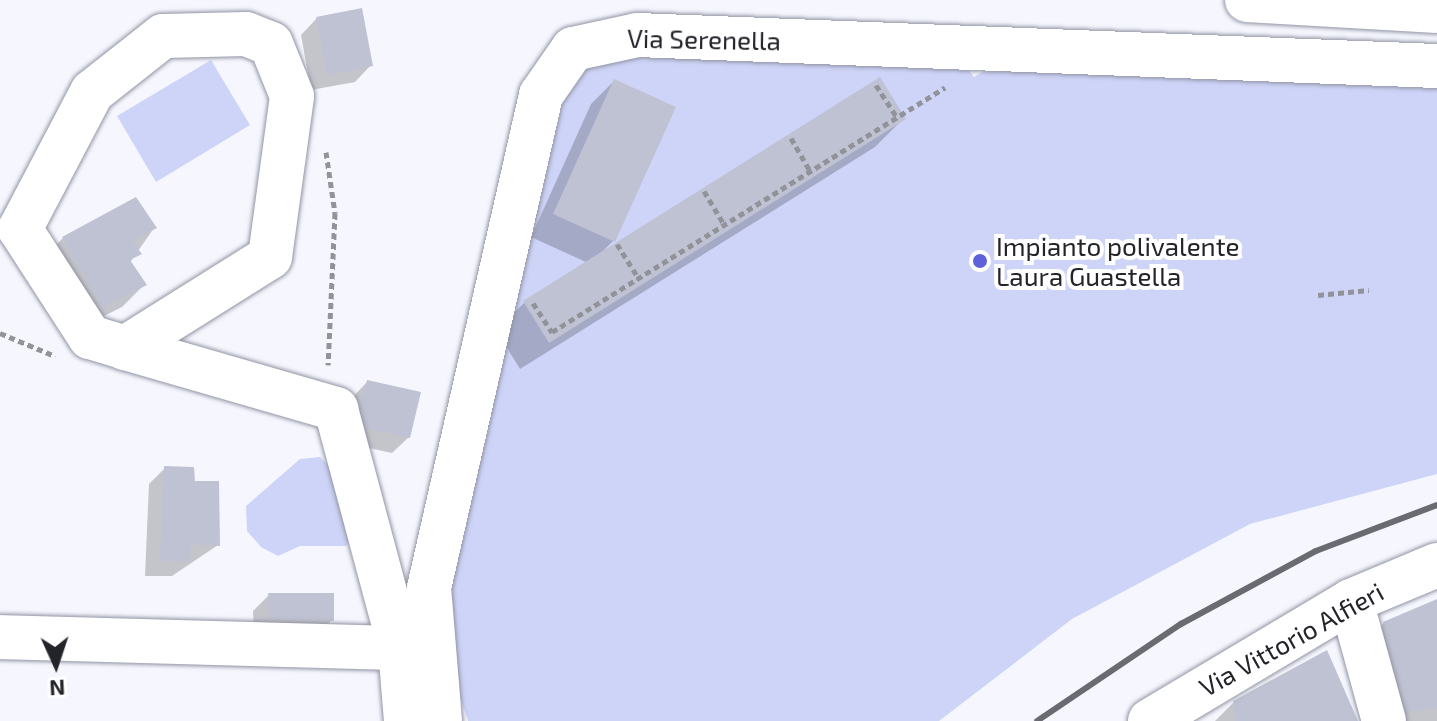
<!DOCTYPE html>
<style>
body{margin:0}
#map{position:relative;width:1437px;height:721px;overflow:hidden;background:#f6f7fe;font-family:"Exo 2",sans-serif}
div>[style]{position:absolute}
.green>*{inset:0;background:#ced4f8}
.shadow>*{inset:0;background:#0003}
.building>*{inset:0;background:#bfc2d3}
.path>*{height:5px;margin-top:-2.5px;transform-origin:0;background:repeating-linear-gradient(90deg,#92939a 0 6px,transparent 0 10px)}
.roads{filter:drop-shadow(0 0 2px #9194a4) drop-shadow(0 0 2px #9194a4)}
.minor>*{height:44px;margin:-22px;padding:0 22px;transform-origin:22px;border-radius:22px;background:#fff}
.rail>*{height:6px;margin:-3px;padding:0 3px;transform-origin:3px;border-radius:3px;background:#6a6b71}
.dots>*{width:22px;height:22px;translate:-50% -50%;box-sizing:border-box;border:4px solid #fff;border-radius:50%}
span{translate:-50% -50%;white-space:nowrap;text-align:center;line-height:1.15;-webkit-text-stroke:8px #fff;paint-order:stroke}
.street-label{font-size:26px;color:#23242a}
.poi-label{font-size:26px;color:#23242a}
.left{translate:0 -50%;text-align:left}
.north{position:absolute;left:16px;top:625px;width:80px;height:80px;-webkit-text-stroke:6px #fff;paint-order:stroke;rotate:177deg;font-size:22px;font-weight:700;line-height:32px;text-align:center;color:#23242a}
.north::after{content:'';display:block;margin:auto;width:28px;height:36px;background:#23242a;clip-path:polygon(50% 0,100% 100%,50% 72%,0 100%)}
</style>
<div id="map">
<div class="green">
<div style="clip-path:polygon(623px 52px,964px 64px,974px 77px,993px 65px,1437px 84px,1437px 474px,1250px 524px,1072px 619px,939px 721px,468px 721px,452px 674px,445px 568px,563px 102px,588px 66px)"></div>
<div style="clip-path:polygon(211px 60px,250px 125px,156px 182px,117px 116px)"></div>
<div style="clip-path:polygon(320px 457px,335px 472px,353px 536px,346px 546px,300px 546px,278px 556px,261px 547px,247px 531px,246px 506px,300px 459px)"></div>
</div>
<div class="shadow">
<div style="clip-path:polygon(317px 18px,371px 65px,355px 82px,311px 90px,301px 35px)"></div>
<div style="clip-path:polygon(614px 81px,613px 241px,603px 251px,903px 119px,875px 147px,520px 369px,496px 330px,524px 303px,588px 263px,531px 237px,591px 104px)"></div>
<div style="clip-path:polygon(154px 228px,129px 264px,145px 284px,122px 307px,80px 328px,40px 261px,63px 238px)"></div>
<div style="clip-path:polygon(367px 382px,409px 437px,392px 453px,351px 444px,351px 399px)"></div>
<div style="clip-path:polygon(165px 468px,193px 483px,218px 545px,172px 576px,145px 576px,149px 484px)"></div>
<div style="clip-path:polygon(269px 595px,332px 620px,316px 636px,254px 635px,253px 611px)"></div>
<div style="clip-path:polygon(1437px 601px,1437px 721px,1390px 721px,1367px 639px,1384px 623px)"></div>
<div style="clip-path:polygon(1326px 653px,1356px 721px,1215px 721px,1234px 702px)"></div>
</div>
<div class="building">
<div style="clip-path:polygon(362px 8px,373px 66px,327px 75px,316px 17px)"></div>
<div style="clip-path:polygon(880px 77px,906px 119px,549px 343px,523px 301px)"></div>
<div style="clip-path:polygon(614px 79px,676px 107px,615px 242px,553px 214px)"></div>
<div style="clip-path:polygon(136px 197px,157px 228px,132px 241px,142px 254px,130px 260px,147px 285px,103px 307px,62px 237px)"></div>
<div style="clip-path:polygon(367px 380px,421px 392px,410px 438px,367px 428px,361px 406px)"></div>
<div style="clip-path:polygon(164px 466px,194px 467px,195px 481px,219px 481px,220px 546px,191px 544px,190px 561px,160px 561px)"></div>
<div style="clip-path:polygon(268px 593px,334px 593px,334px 621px,269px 619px)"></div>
<div style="clip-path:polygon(1437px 599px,1437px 708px,1407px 712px,1383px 622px)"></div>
<div style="clip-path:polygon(1327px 650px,1358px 721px,1236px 721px,1233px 701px)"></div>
</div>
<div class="path">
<div style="left:876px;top:85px;width:40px;rotate:57.1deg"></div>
<div style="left:791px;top:138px;width:39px;rotate:60deg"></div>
<div style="left:326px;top:152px;width:62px;rotate:81.6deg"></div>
<div style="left:335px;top:213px;width:152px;rotate:92.6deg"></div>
<div style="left:704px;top:191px;width:41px;rotate:59deg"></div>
<div style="left:617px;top:244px;width:41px;rotate:57.8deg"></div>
<div style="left:1318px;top:295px;width:51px;rotate:-5.6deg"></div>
<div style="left:533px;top:303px;width:35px;rotate:57deg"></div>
<div style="left:552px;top:332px;width:463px;rotate:-31.9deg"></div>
<div style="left:0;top:333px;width:60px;rotate:22.7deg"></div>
</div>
<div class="roads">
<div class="minor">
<div style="left:1247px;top:0;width:190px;rotate:3.3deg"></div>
<div style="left:125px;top:348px;width:171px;rotate:-32.1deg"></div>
<div style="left:270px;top:257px;width:162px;rotate:-82.2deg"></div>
<div style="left:292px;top:96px;width:56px;rotate:-112deg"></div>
<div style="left:271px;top:44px;width:27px;rotate:-158deg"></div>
<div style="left:246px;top:34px;width:83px;rotate:178.6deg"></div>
<div style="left:163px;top:36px;width:90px;rotate:141.7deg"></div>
<div style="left:92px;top:92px;width:155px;rotate:117.7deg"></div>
<div style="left:20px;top:229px;width:129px;rotate:57.1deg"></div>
<div style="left:90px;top:337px;width:37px;rotate:17deg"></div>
<div style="left:125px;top:348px;width:220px;rotate:16.1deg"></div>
<div style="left:336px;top:409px;width:247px;rotate:75deg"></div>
<div style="left:400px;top:648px;width:73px;rotate:85.3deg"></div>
<div style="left:1351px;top:601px;width:124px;rotate:74.6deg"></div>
<div style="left:0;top:637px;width:400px;rotate:1.6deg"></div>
<div style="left:440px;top:721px;width:133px;rotate:-94.7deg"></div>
<div style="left:429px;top:588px;width:506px;rotate:-77.2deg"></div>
<div style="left:541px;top:95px;width:56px;rotate:-55.2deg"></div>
<div style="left:573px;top:49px;width:66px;rotate:-12.3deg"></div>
<div style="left:637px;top:35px;width:801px;rotate:2.22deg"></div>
<div style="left:1150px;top:721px;width:234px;rotate:-30.8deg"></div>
<div style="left:1351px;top:601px;width:93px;rotate:-22.7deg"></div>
</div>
</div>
<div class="rail">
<div style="left:1037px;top:721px;width:174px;rotate:-34deg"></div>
<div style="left:1181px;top:624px;width:153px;rotate:-28.4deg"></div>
<div style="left:1316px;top:551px;width:129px;rotate:-20.8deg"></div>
</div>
<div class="dots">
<div style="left:980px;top:261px;background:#5e61d9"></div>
</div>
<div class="street-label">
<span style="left:704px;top:39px;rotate:1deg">Via Serenella</span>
<span style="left:1291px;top:639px;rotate:-29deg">Via Vittorio Alfieri</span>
</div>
<div class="poi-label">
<span class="left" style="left:996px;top:261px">Impianto polivalente<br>Laura Guastella</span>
</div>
<div class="north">N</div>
</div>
